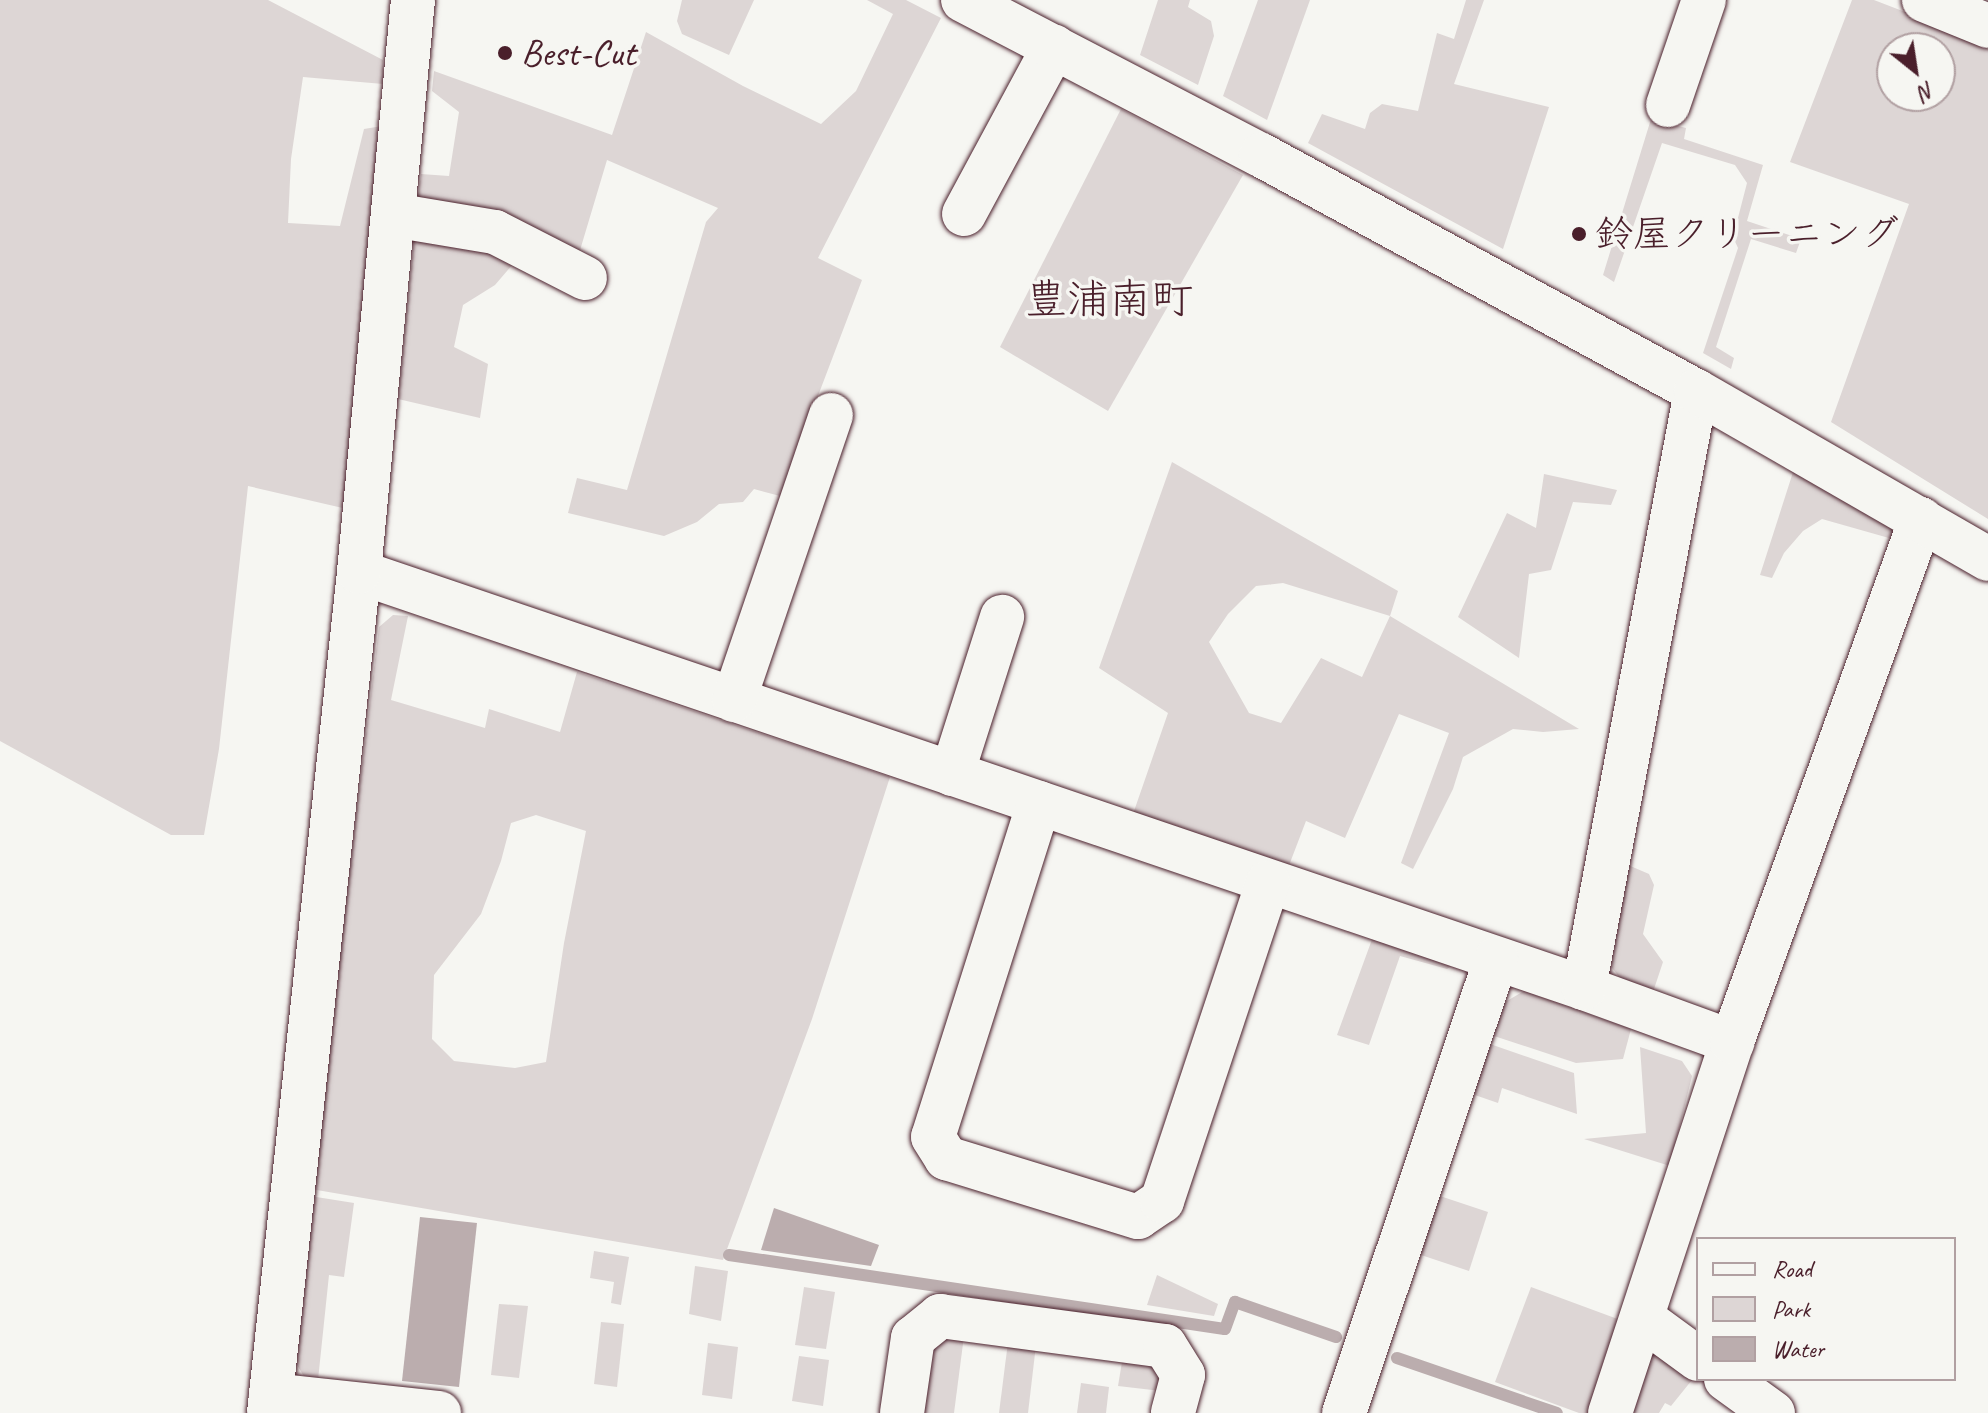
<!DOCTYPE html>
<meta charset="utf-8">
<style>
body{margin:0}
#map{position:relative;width:1988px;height:1413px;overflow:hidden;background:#f6f6f2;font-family:Caveat,"Klee One",sans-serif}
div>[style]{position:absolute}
.green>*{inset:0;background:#ddd6d5}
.water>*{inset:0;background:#bbadae}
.stream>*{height:12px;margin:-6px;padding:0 6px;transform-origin:6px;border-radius:6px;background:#bbadae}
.roads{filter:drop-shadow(0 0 2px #4a1f2b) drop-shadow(0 0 2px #4a1f2b)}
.street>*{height:44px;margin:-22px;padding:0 22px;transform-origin:22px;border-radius:22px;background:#f6f6f2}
.secondary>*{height:44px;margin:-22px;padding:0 22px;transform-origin:22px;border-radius:22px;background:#f6f6f2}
.dots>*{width:22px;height:22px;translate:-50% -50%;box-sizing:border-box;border:4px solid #f6f6f2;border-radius:50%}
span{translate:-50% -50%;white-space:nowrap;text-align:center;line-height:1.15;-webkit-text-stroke:7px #f6f6f2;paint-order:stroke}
.poi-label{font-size:38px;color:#4a1f2b}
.left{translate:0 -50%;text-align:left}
.quarter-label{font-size:42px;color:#4a1f2b}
.legend{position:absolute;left:1696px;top:1237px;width:260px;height:144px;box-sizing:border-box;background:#f6f6f2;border:2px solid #b1a0a2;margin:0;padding:10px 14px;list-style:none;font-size:24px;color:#4a1f2b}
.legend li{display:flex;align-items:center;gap:16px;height:40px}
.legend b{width:40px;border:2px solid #b1a0a2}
.north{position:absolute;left:1876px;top:32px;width:80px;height:80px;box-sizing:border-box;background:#f6f6f2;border:2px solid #b1a0a2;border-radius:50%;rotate:150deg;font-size:22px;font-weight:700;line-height:32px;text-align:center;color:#4a1f2b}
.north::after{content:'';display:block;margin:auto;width:28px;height:36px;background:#4a1f2b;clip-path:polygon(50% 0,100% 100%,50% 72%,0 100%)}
</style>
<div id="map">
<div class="green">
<div style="clip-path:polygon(0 0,268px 0,383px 60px,383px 84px,303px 77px,291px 159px,288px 223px,340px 226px,364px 129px,382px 126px,347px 509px,248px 486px,219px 749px,204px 835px,171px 835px,0 741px)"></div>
<div style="clip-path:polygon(682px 0,754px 0,729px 55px,682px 34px,677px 21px)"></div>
<div style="clip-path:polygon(867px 0,906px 0,941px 18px,818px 258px,862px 280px,780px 496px,754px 489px,743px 502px,719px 504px,697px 522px,664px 536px,568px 513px,577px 478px,627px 490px,706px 222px,718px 208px,607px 160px,578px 257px,418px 197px,421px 174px,449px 176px,459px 112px,432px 91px,434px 71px,612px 135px,646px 32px,743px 86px,821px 124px,856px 91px,893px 14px)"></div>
<div style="clip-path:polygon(1158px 0,1190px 0,1188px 7px,1211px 21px,1214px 36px,1198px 85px,1140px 55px)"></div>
<div style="clip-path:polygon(1258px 0,1310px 0,1267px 120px,1223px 96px)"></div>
<div style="clip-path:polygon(1466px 0,1484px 0,1454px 84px,1549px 107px,1503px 249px,1308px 143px,1322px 114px,1365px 129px,1370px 113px,1382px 104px,1418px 111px,1437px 33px,1454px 39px)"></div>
<div style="clip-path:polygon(evenodd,1852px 0,1874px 0,1988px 44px,1988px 519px,1831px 422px,1909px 204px,1790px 162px,1852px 0,1892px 48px,1940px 48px,1940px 96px,1892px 96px,1892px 48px)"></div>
<div style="clip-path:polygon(1121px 109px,1243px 175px,1108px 411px,1000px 347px)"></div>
<div style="clip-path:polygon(1651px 119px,1686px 128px,1684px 139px,1763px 165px,1747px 221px,1801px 239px,1796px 253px,1751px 239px,1716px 347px,1734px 358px,1731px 369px,1703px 353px,1738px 248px,1733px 237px,1747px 183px,1735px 165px,1662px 143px,1614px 282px,1603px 275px)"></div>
<div style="clip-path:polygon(415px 232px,487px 246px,513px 264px,495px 285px,463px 305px,454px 347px,488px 364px,480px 418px,398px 399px)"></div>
<div style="clip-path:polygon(evenodd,1172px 462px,1398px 591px,1390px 616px,1579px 729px,1543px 732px,1513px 729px,1463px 757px,1453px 789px,1413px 869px,1401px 863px,1449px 733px,1399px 714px,1345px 838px,1306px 821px,1288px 868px,1133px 814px,1168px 713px,1099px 668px,1172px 462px,1283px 583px,1390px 616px,1362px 677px,1321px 658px,1281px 723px,1249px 713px,1209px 642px,1228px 614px,1256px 586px,1283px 583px)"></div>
<div style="clip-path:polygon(1794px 469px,1897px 531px,1896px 540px,1822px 519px,1803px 531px,1784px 553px,1772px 578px,1760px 575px)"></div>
<div style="clip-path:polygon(1544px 474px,1617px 490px,1611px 505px,1573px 502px,1551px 570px,1529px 574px,1519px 658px,1458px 617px,1507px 513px,1536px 528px)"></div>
<div style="clip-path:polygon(evenodd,393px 615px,408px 616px,391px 700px,485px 728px,489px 709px,560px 732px,577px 672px,890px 777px,812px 1019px,723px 1260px,311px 1189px,379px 627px,393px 615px,536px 815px,586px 831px,564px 943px,546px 1062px,515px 1068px,454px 1061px,432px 1039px,434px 975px,481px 914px,501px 861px,511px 823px,536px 815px)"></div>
<div style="clip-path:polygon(1621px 862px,1649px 874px,1654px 885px,1643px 934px,1663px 962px,1653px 992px,1623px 982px,1606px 960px)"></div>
<div style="clip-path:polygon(1374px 934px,1454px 964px,1447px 969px,1400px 956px,1369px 1045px,1337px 1035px)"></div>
<div style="clip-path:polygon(1524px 991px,1631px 1029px,1623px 1059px,1576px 1063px,1491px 1035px,1500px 1005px)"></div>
<div style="clip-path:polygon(1490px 1044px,1574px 1073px,1577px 1114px,1502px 1088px,1498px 1103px,1472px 1094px)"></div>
<div style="clip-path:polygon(1640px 1047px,1682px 1061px,1692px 1076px,1670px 1166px,1584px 1139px,1646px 1133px)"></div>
<div style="clip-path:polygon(1434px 1194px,1488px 1212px,1469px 1271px,1415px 1253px)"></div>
<div style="clip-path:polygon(310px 1196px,354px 1203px,344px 1277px,329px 1275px,318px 1380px,305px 1378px,294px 1360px)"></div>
<div style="clip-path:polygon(594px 1251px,629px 1257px,621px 1305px,611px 1303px,614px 1282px,590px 1278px)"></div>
<div style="clip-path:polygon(695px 1266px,728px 1271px,721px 1321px,689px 1314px)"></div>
<div style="clip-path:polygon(1157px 1275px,1218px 1304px,1214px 1316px,1147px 1305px)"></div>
<div style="clip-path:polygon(804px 1287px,835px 1292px,826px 1349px,795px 1345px)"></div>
<div style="clip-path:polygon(1531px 1287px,1623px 1321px,1589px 1413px,1579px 1413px,1495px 1382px)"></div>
<div style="clip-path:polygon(499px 1304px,528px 1306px,519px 1378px,491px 1375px)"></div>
<div style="clip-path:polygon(601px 1322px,624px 1324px,617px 1387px,594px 1384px)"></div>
<div style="clip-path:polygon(952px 1334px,964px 1336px,954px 1413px,918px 1413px,927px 1350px)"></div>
<div style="clip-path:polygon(1008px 1342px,1036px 1345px,1028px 1413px,999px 1413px)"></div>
<div style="clip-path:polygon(708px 1343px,738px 1347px,732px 1399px,702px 1395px)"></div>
<div style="clip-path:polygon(1650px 1347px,1696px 1375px,1671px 1406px,1665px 1403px,1659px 1413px,1624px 1413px)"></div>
<div style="clip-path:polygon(799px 1356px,829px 1360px,823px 1406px,792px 1401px)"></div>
<div style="clip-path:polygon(1123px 1356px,1152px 1360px,1163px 1379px,1161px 1391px,1118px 1386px)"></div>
<div style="clip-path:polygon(1081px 1383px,1109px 1387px,1106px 1413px,1077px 1413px)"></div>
</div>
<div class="water">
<div style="clip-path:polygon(774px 1208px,879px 1245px,871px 1266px,761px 1250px)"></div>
<div style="clip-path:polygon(420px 1217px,477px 1223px,459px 1387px,402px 1381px)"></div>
</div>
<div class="stream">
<div style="left:729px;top:1255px;width:501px;rotate:8.49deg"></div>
<div style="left:1225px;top:1329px;width:29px;rotate:-70deg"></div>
<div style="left:1235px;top:1302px;width:107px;rotate:19.1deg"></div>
<div style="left:1397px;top:1358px;width:169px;rotate:19deg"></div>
</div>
<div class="roads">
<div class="street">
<div style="left:1924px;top:0;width:69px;rotate:22.1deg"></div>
<div style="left:1668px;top:105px;width:111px;rotate:-71.1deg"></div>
<div style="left:964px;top:214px;width:190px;rotate:-61.7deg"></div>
<div style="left:393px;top:215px;width:103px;rotate:9.5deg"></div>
<div style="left:495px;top:232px;width:101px;rotate:27.1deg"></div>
<div style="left:359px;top:572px;width:1294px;rotate:18.76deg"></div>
<div style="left:1584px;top:988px;width:158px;rotate:20deg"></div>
<div style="left:734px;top:700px;width:301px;rotate:-71.2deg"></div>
<div style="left:952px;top:774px;width:165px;rotate:-72.3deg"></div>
<div style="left:1039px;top:803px;width:350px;rotate:107.6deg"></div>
<div style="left:933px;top:1137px;width:25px;rotate:58deg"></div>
<div style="left:946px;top:1158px;width:201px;rotate:17.1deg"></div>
<div style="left:1138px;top:1217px;width:29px;rotate:-34deg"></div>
<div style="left:1162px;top:1201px;width:336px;rotate:-71.6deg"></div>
<div style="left:1584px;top:988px;width:607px;rotate:-79.37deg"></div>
<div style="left:1642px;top:1318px;width:69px;rotate:36.2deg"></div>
<div style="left:1726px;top:1379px;width:58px;rotate:35.9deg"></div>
<div style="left:271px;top:1395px;width:169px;rotate:6.1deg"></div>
<div style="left:902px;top:1413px;width:76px;rotate:-81.7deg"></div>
<div style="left:913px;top:1338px;width:35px;rotate:-39deg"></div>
<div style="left:940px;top:1316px;width:227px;rotate:7.6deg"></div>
<div style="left:1165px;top:1346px;width:34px;rotate:58deg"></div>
<div style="left:1183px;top:1375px;width:39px;rotate:105deg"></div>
<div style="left:1344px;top:1413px;width:479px;rotate:-71.5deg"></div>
<div style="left:1610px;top:1413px;width:391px;rotate:-71.8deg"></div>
<div style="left:1732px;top:1042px;width:556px;rotate:-70.13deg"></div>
</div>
<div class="secondary">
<div style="left:963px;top:0;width:336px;rotate:27.5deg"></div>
<div style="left:1261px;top:155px;width:495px;rotate:28.5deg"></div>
<div style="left:1696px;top:391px;width:337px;rotate:29.9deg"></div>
<div style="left:269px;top:1413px;width:846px;rotate:-83.89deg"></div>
<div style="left:359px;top:572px;width:575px;rotate:-84.61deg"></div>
</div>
</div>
<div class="dots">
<div style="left:505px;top:53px;background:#4a1f2b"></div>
<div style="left:1579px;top:234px;background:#4a1f2b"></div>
</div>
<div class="poi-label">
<span class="left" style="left:521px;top:53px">Best-Cut</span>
<span class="left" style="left:1595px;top:234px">鈴屋クリーニング</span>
</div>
<div class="quarter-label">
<span style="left:1109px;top:300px">豊浦南町</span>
</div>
<ul class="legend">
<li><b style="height:10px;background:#f6f6f2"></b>Road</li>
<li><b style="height:22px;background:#ddd6d5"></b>Park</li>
<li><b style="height:22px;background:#bbadae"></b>Water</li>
</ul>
<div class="north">N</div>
</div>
